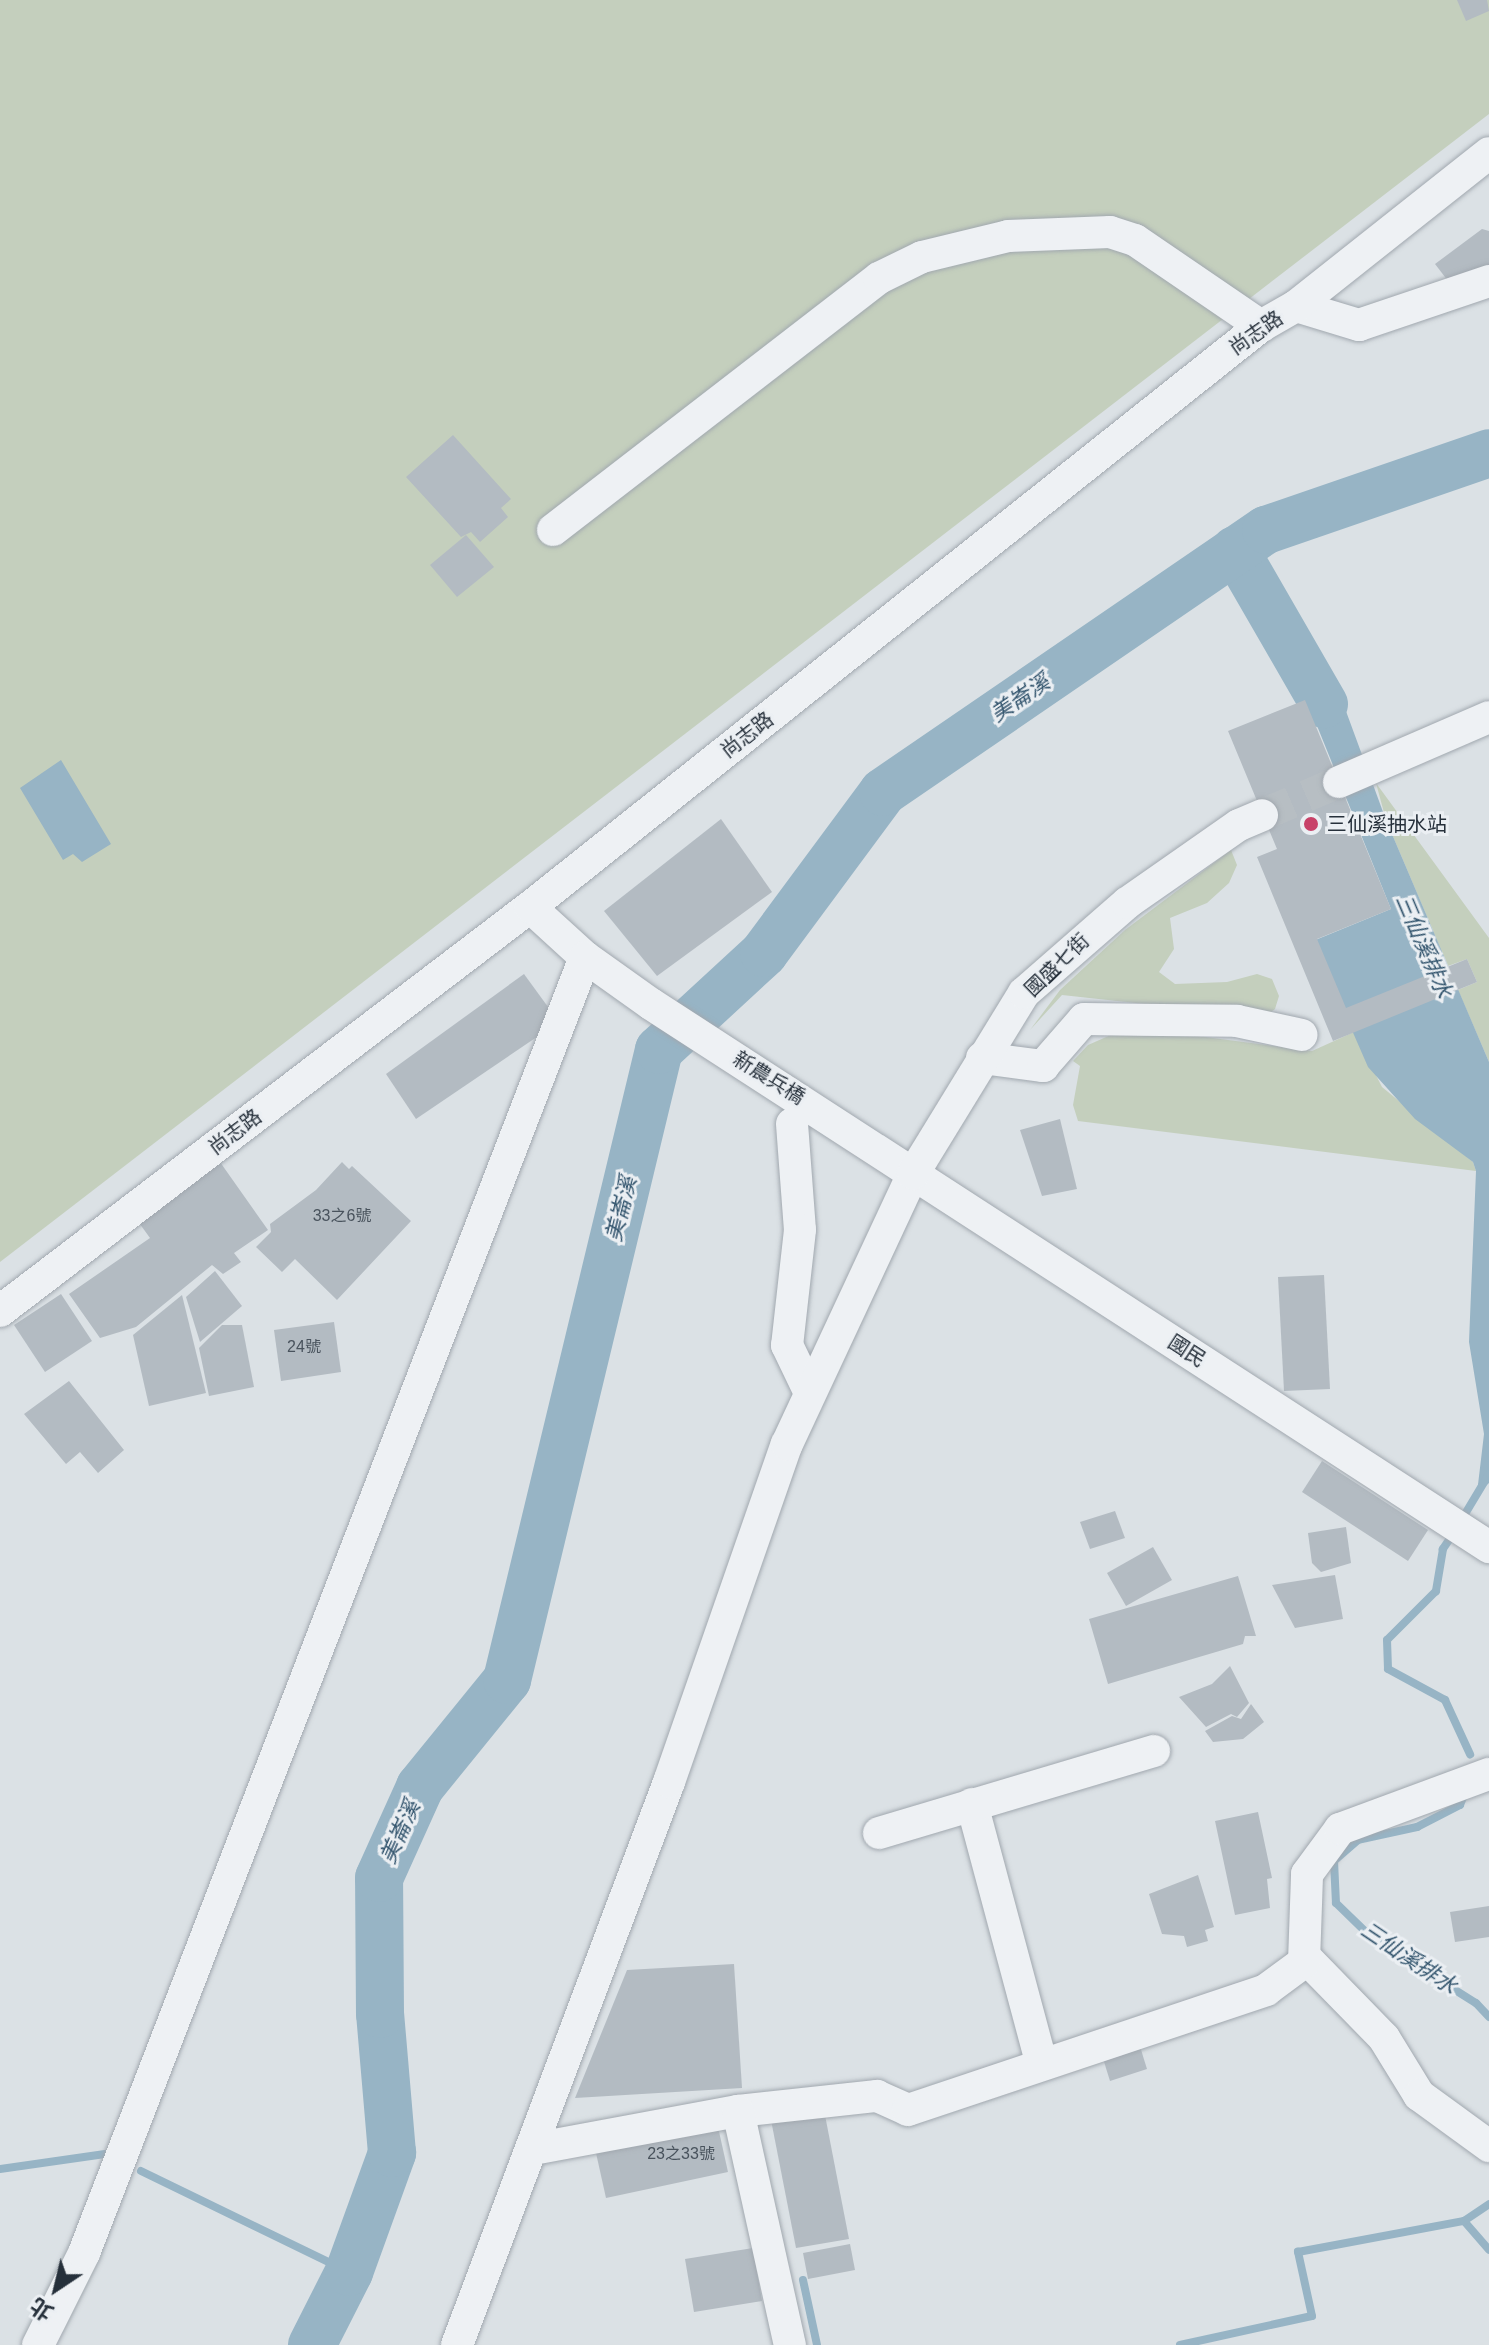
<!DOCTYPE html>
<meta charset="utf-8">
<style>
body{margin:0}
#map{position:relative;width:1489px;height:2345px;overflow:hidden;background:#dbe1e5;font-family:Arial,"Noto Sans TC",sans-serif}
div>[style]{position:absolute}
.green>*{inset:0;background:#c4cfbd}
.water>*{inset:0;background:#97b4c5}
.stream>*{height:8px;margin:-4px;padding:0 4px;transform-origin:4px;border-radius:4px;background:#97b4c5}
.river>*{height:48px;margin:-24px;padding:0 24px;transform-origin:24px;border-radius:24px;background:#97b4c5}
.building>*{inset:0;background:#b3bbc2}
.minor-tunnel>*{height:32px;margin-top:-16px;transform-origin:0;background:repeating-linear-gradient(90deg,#b7bec3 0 32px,transparent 0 48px)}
.roads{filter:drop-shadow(0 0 2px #a1a8af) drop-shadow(0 0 2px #a1a8af)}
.minor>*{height:32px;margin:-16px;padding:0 16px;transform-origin:16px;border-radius:16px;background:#eef1f4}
.dots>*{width:22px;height:22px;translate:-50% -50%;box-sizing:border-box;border:4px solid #ebeff3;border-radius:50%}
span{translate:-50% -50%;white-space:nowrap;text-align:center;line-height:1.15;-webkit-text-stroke:6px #ebeff3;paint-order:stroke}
.number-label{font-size:16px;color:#49535d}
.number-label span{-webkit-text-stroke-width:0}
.street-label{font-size:20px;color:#26303b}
.poi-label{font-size:20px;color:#26303b}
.left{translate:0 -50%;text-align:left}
.water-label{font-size:22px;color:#32546d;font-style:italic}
.north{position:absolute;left:16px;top:2249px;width:80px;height:80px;-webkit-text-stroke:6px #ebeff3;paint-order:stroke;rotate:215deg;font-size:22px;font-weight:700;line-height:32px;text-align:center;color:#26303b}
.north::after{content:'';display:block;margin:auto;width:28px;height:36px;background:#26303b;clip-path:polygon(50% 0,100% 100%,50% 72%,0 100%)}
</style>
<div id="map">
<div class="green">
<div style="clip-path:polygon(0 0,1489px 0,1489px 114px,0 1262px)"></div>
<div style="clip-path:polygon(1376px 783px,1489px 938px,1489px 1062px,1458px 990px,1477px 982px,1467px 959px,1448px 966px,1386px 820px)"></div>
<div style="clip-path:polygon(1231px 850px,1237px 865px,1229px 883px,1207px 903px,1170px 918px,1174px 949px,1159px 972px,1175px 984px,1227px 982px,1257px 974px,1272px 979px,1279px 996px,1275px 1009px,1264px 1017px,1062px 995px,1030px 1030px,1060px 990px,1125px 930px)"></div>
<div style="clip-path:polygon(1129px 1027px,1312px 1051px,1354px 1032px,1382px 1087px,1473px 1162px,1476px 1171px,1078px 1121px,1073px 1105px,1080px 1066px,1073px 1061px,1088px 1045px)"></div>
</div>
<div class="water">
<div style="clip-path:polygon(1336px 684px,1386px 820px,1489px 1062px,1489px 1483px,1477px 1493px,1484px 1434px,1469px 1342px,1476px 1171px,1473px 1162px,1415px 1119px,1368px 1067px,1313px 941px,1391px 909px,1303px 691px)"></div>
<div style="clip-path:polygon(61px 760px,111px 844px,82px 862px,73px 854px,63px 860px,20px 788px)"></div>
</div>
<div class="stream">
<div style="left:1462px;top:1519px;width:52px;rotate:-59deg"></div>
<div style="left:1455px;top:1531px;width:22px;rotate:124deg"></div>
<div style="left:1443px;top:1549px;width:43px;rotate:99.5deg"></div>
<div style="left:1436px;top:1591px;width:69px;rotate:135deg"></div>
<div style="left:1387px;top:1640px;width:29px;rotate:88deg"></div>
<div style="left:1388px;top:1669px;width:65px;rotate:28.5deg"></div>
<div style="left:1445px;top:1700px;width:60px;rotate:65.2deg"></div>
<div style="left:1465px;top:1793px;width:13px;rotate:113deg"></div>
<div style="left:1460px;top:1805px;width:48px;rotate:152.9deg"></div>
<div style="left:1417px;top:1827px;width:60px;rotate:167.6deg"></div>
<div style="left:1358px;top:1840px;width:32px;rotate:139deg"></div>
<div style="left:1334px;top:1861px;width:42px;rotate:87.3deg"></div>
<div style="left:1336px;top:1903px;width:49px;rotate:44.2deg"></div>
<div style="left:1371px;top:1937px;width:124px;rotate:32.2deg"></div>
<div style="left:1476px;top:2003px;width:19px;rotate:47deg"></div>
<div style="left:0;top:2169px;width:106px;rotate:-8.1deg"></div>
<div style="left:141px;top:2171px;width:231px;rotate:25.9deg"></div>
<div style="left:1464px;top:2221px;width:38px;rotate:49deg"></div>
<div style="left:803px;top:2280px;width:66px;rotate:77.8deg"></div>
<div style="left:315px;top:2340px;width:16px;rotate:18deg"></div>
<div style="left:1180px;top:2345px;width:135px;rotate:-12.4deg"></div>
<div style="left:1312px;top:2316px;width:66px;rotate:-102.3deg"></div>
<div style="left:1298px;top:2252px;width:169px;rotate:-10.6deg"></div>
<div style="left:1464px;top:2221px;width:30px;rotate:-34deg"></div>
</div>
<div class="river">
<div style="left:1235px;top:550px;width:178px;rotate:60deg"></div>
<div style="left:312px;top:2345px;width:82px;rotate:-63.1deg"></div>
<div style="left:349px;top:2272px;width:127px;rotate:-70.1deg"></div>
<div style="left:392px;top:2153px;width:140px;rotate:-94.9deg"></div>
<div style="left:380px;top:2014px;width:136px;rotate:-90.4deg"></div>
<div style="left:379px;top:1878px;width:100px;rotate:-65.7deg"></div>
<div style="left:420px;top:1787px;width:138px;rotate:-50.9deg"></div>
<div style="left:507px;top:1680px;width:648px;rotate:-76.44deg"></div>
<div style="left:659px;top:1050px;width:143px;rotate:-42.7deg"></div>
<div style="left:764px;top:953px;width:200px;rotate:-53.5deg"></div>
<div style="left:883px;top:792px;width:464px;rotate:-34.4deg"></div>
<div style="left:1266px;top:530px;width:236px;rotate:-19deg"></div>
</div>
<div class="building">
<div style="clip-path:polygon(1457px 0,1487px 0,1489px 11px,1466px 21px)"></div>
<div style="clip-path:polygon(1482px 229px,1489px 231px,1489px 265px,1455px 290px,1435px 264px)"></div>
<div style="clip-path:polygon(453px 435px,511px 499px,501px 508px,508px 517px,480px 542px,471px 532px,461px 537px,406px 477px)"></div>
<div style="clip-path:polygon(466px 535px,494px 567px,457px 597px,430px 565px)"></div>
<div style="clip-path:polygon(1305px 700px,1391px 909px,1317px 939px,1346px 1008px,1467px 959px,1477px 982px,1333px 1041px,1257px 857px,1277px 849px,1228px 731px)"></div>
<div style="clip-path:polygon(721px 819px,772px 892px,657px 976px,604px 911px)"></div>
<div style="clip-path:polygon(524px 974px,559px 1022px,416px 1119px,386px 1074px)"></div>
<div style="clip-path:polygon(1060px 1119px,1077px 1189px,1042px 1196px,1020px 1130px)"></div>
<div style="clip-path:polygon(220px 1162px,268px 1230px,234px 1253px,241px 1262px,223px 1274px,212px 1265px,136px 1327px,100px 1338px,69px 1294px,150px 1238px,137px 1220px)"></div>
<div style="clip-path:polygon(342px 1162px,349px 1169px,352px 1166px,411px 1221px,337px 1300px,295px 1259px,282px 1272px,256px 1247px,271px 1232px,270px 1224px,316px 1190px)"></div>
<div style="clip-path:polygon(215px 1271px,242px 1306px,200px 1342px,186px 1297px)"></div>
<div style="clip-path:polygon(1324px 1275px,1330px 1389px,1284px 1391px,1278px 1277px)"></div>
<div style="clip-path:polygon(61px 1294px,92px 1341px,45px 1372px,14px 1325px)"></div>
<div style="clip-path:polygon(182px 1295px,206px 1393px,149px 1406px,133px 1335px)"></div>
<div style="clip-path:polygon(334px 1322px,341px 1372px,281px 1381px,274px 1330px)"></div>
<div style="clip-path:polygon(222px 1325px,242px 1325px,254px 1387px,209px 1396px,199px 1348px)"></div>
<div style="clip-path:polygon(69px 1381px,124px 1450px,98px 1473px,80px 1452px,66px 1464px,24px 1414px)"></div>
<div style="clip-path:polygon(1322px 1461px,1428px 1530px,1408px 1561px,1302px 1492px)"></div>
<div style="clip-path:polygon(1115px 1511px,1125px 1538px,1090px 1549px,1080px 1522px)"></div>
<div style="clip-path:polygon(1346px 1527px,1351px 1563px,1321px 1572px,1312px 1563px,1308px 1533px)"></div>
<div style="clip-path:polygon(1153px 1547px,1172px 1580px,1126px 1606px,1107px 1573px)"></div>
<div style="clip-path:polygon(1335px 1575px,1343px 1619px,1295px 1628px,1272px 1585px)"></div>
<div style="clip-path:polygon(1238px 1576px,1256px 1636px,1245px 1636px,1243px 1644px,1108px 1684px,1089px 1619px)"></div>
<div style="clip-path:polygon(1230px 1666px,1249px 1703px,1237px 1717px,1231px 1714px,1206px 1727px,1179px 1697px,1212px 1684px)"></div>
<div style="clip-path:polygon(1251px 1704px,1264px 1722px,1243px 1739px,1213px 1742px,1205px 1731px,1232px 1716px,1241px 1719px)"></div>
<div style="clip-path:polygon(1258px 1812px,1272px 1878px,1267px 1879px,1270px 1908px,1235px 1915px,1215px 1821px)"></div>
<div style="clip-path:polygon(1198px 1875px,1214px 1927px,1205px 1930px,1208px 1941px,1187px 1947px,1184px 1936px,1162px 1934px,1149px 1894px)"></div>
<div style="clip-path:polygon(1489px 1906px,1489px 1937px,1455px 1942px,1450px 1912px)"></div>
<div style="clip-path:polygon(734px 1964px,742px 2088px,575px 2098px,627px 1970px)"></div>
<div style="clip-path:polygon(1138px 2040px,1147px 2069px,1110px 2081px,1101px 2052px)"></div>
<div style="clip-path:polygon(824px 2110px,849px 2239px,796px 2248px,771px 2120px)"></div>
<div style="clip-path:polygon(718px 2127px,728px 2172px,606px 2198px,596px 2153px)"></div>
<div style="clip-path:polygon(850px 2244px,855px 2270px,808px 2279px,803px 2253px)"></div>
<div style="clip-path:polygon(753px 2248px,762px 2301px,694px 2312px,685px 2259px)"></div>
</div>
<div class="minor-tunnel">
<div style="left:1262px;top:815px;width:84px;rotate:-23.2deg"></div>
</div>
<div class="roads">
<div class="minor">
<div style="left:1296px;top:306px;width:66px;rotate:16.8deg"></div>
<div style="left:1359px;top:325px;width:137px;rotate:-18.7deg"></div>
<div style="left:553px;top:530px;width:412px;rotate:-37.7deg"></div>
<div style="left:879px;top:278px;width:48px;rotate:-26deg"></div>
<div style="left:922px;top:257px;width:89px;rotate:-13.7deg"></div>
<div style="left:1008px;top:236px;width:102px;rotate:-2.2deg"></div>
<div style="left:1110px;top:232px;width:26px;rotate:18deg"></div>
<div style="left:1135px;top:240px;width:153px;rotate:34.3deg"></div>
<div style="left:1339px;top:782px;width:163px;rotate:-23.4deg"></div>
<div style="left:530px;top:907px;width:74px;rotate:42.3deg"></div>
<div style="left:585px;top:957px;width:81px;rotate:35.5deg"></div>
<div style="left:651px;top:1004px;width:999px;rotate:32.94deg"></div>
<div style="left:982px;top:1058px;width:62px;rotate:7.5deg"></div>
<div style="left:1043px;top:1066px;width:62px;rotate:-48.9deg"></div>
<div style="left:1084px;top:1019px;width:153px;rotate:0.7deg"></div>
<div style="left:1237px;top:1021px;width:66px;rotate:12.2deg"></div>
<div style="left:792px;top:1124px;width:106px;rotate:85.7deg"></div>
<div style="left:800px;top:1230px;width:116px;rotate:96.4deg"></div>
<div style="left:787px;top:1345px;width:53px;rotate:64.4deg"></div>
<div style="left:0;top:1311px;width:666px;rotate:-37.32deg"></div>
<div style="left:530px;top:907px;width:934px;rotate:-38.48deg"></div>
<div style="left:1261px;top:326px;width:40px;rotate:-29.7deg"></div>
<div style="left:1296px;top:306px;width:246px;rotate:-38.4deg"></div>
<div style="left:972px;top:1804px;width:267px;rotate:75deg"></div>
<div style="left:879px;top:1833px;width:287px;rotate:-16.6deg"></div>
<div style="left:1305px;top:1957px;width:113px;rotate:45.7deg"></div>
<div style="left:1384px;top:2038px;width:67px;rotate:58.4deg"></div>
<div style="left:1419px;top:2095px;width:87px;rotate:36.1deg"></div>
<div style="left:738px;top:2111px;width:140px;rotate:-6.2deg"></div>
<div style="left:877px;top:2096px;width:34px;rotate:24deg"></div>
<div style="left:908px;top:2110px;width:378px;rotate:-18.5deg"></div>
<div style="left:1266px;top:1990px;width:47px;rotate:-36.4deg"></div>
<div style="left:1304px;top:1962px;width:88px;rotate:-88deg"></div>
<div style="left:1307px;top:1874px;width:56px;rotate:-53.7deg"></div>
<div style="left:1340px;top:1829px;width:159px;rotate:-20.3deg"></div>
<div style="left:533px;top:2149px;width:208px;rotate:-10.5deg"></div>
<div style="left:738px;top:2111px;width:240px;rotate:77.5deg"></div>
<div style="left:38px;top:2345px;width:103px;rotate:-63.4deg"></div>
<div style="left:84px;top:2253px;width:1389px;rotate:-68.86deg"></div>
<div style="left:457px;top:2345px;width:602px;rotate:-69.37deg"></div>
<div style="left:669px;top:1782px;width:358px;rotate:-70.8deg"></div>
<div style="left:787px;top:1444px;width:298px;rotate:-65deg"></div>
<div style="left:913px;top:1174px;width:212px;rotate:-58.5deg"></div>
<div style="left:1024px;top:993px;width:137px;rotate:-41.1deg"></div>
<div style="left:1127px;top:903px;width:136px;rotate:-34.9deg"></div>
<div style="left:1239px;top:825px;width:25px;rotate:-23deg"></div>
</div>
</div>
<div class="dots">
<div style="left:1311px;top:824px;background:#c84269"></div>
</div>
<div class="number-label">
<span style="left:342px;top:1216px">33之6號</span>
<span style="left:304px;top:1347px">24號</span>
<span style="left:681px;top:2154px">23之33號</span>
</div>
<div class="street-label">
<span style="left:1256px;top:333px;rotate:-35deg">尚志路</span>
<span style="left:747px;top:735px;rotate:-38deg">尚志路</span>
<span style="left:1057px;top:965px;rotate:-44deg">國盛七街</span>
<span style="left:769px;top:1078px;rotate:32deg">新農兵橋</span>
<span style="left:235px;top:1132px;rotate:-37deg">尚志路</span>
<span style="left:1187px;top:1351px;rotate:33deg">國民</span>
</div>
<div class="poi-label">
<span class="left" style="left:1327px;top:824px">三仙溪抽水站</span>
</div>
<div class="water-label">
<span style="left:1020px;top:698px;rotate:-34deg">美崙溪</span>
<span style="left:1424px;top:946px;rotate:67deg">三仙溪排水</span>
<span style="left:621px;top:1209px;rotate:-76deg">美崙溪</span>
<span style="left:400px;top:1832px;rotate:-66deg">美崙溪</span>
<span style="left:1409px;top:1958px;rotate:34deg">三仙溪排水</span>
</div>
<div class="north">北</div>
</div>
